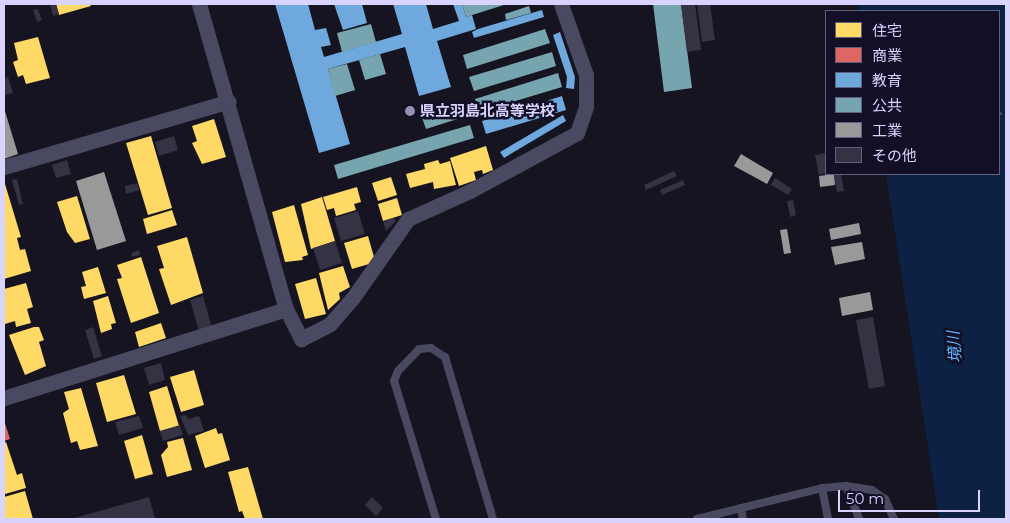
<!DOCTYPE html>
<meta charset="utf-8">
<style>
body{margin:0}
#map{position:relative;width:1010px;height:523px;overflow:hidden;background:#161421;font-family:Montserrat,"Noto Sans JP",sans-serif}
div>[style]{position:absolute}
.water>*{inset:0;background:#0d2144}
.homes>*{inset:0;background:#ffd966}
.shops>*{inset:0;background:#e06666}
.schools>*{inset:0;background:#6fa8dc}
.public>*{inset:0;background:#76a5af}
.industry>*{inset:0;background:#999}
.building>*{inset:0;background:#343243}
.path>*{height:3px;margin-top:-1.5px;transform-origin:0;background:repeating-linear-gradient(90deg,#44505f 0 2.5px,transparent 0 6.5px)}
.lane>*{height:8px;margin:-4px;padding:0 4px;transform-origin:4px;border-radius:4px;background:#4a4962}
.street>*{height:15px;margin:-7.5px;padding:0 7.5px;transform-origin:7.5px;border-radius:7.5px;background:#4a4962}
.dots>*{width:14px;height:14px;translate:-50% -50%;box-sizing:border-box;border:2px solid #130f26;border-radius:50%}
span{translate:-50% -50%;white-space:nowrap;text-align:center;line-height:1.15;-webkit-text-stroke:5px #130f26;paint-order:stroke}
.poi-label{font-size:15px;color:#d9d4ff;font-weight:700}
.left{translate:0 -50%;text-align:left}
.water-label{font-size:16px;color:#62b6ff;font-style:italic}
.frame{position:absolute;inset:0;border:5px solid #d9d4ff;pointer-events:none}
.legend{position:absolute;left:825px;top:10px;width:175px;height:165px;box-sizing:border-box;background:#130f26;border:1px solid #625e7d;margin:0;padding:6px 9px;list-style:none;font-size:15px;color:#d9d4ff}
.legend li{display:flex;align-items:center;gap:10px;height:25px}
.legend b{width:25px;border:1px solid #625e7d}
.scale{position:absolute;left:838px;top:490px;width:142px;height:22px;box-sizing:border-box;border:2px solid #d9d4ff;border-top:0;padding-left:6px;font-size:15px;line-height:18px;white-space:nowrap;color:#d9d4ff;-webkit-text-stroke:4px #130f26;paint-order:stroke}
</style>
<div id="map">
<div class="water">
<div style="clip-path:polygon(858px 4px,1006px 4px,1006px 519px,939px 519px,886px 174px,999px 174px,999px 11px,859px 11px)"></div>
</div>
<div class="homes">
<div style="clip-path:polygon(56px 4px,90px 4px,91px 6px,59px 15px)"></div>
<div style="clip-path:polygon(38px 37px,50px 78px,26px 84px,23px 75px,18px 77px,13px 62px,18px 60px,14px 43px)"></div>
<div style="clip-path:polygon(214px 119px,226px 157px,202px 164px,192px 143px,197px 141px,192px 126px)"></div>
<div style="clip-path:polygon(151px 136px,172px 208px,148px 215px,126px 143px)"></div>
<div style="clip-path:polygon(486px 146px,493px 170px,483px 174px,482px 170px,474px 172px,476px 180px,459px 186px,450px 158px)"></div>
<div style="clip-path:polygon(438px 160px,440px 164px,450px 161px,456px 185px,434px 189px,433px 182px,410px 188px,406px 174px,425px 169px,424px 164px)"></div>
<div style="clip-path:polygon(391px 177px,397px 195px,378px 201px,372px 183px)"></div>
<div style="clip-path:polygon(5px 184px,21px 237px,17px 238px,20px 250px,25px 249px,31px 271px,4px 279px)"></div>
<div style="clip-path:polygon(357px 187px,361px 202px,354px 204px,356px 210px,336px 216px,334px 208px,327px 210px,323px 197px)"></div>
<div style="clip-path:polygon(77px 196px,90px 239px,75px 243px,67px 232px,57px 202px)"></div>
<div style="clip-path:polygon(322px 197px,335px 241px,311px 249px,301px 204px)"></div>
<div style="clip-path:polygon(397px 198px,402px 215px,383px 221px,378px 204px)"></div>
<div style="clip-path:polygon(294px 205px,308px 255px,302px 257px,303px 260px,285px 262px,272px 212px)"></div>
<div style="clip-path:polygon(172px 210px,177px 225px,147px 234px,143px 219px)"></div>
<div style="clip-path:polygon(368px 236px,374px 257px,369px 264px,352px 269px,344px 243px)"></div>
<div style="clip-path:polygon(187px 237px,203px 293px,171px 305px,159px 269px,164px 268px,157px 246px)"></div>
<div style="clip-path:polygon(141px 257px,159px 313px,131px 323px,117px 279px,122px 278px,117px 265px)"></div>
<div style="clip-path:polygon(343px 266px,350px 287px,339px 293px,340px 299px,328px 310px,319px 273px)"></div>
<div style="clip-path:polygon(98px 267px,106px 293px,84px 299px,81px 287px,86px 286px,82px 272px)"></div>
<div style="clip-path:polygon(316px 278px,326px 314px,305px 319px,295px 284px)"></div>
<div style="clip-path:polygon(26px 283px,33px 307px,27px 309px,31px 323px,16px 327px,15px 321px,5px 324px,4px 289px)"></div>
<div style="clip-path:polygon(108px 296px,116px 323px,111px 324px,112px 329px,101px 333px,93px 301px)"></div>
<div style="clip-path:polygon(161px 323px,166px 338px,139px 347px,135px 332px)"></div>
<div style="clip-path:polygon(34px 327px,39px 327px,44px 340px,39px 342px,46px 366px,25px 375px,9px 335px)"></div>
<div style="clip-path:polygon(194px 370px,204px 405px,181px 412px,170px 377px)"></div>
<div style="clip-path:polygon(124px 375px,136px 414px,107px 422px,96px 383px)"></div>
<div style="clip-path:polygon(167px 386px,179px 426px,160px 431px,149px 392px)"></div>
<div style="clip-path:polygon(81px 388px,98px 446px,80px 450px,77px 441px,71px 443px,63px 413px,69px 409px,64px 392px)"></div>
<div style="clip-path:polygon(216px 428px,218px 434px,222px 433px,230px 460px,205px 468px,195px 436px)"></div>
<div style="clip-path:polygon(142px 435px,153px 474px,135px 479px,124px 441px)"></div>
<div style="clip-path:polygon(183px 438px,192px 470px,167px 477px,161px 455px,168px 447px,167px 442px)"></div>
<div style="clip-path:polygon(6px 442px,17px 475px,22px 473px,26px 488px,5px 494px,4px 443px)"></div>
<div style="clip-path:polygon(248px 467px,263px 519px,245px 519px,242px 511px,239px 512px,228px 472px)"></div>
<div style="clip-path:polygon(25px 491px,33px 519px,4px 519px,4px 497px)"></div>
</div>
<div class="shops">
<div style="clip-path:polygon(4px 420px,10px 439px,4px 441px)"></div>
</div>
<div class="schools">
<div style="clip-path:polygon(275px 4px,308px 4px,315px 30px,326px 28px,331px 45px,321px 47px,324px 57px,402px 34px,393px 4px,426px 4px,433px 29px,459px 21px,453px 4px,462px 4px,466px 17px,472px 15px,476px 29px,437px 41px,451px 87px,419px 96px,405px 47px,328px 69px,350px 144px,319px 153px)"></div>
<div style="clip-path:polygon(334px 4px,362px 4px,367px 23px,343px 30px)"></div>
<div style="clip-path:polygon(542px 10px,544px 17px,474px 38px,472px 32px,478px 29px)"></div>
<div style="clip-path:polygon(560px 32px,575px 77px,574px 89px,566px 88px,567px 77px,553px 35px)"></div>
<div style="clip-path:polygon(562px 96px,566px 110px,486px 134px,482px 121px)"></div>
<div style="clip-path:polygon(563px 115px,566px 121px,504px 158px,500px 152px)"></div>
</div>
<div class="public">
<div style="clip-path:polygon(462px 4px,507px 4px,466px 17px)"></div>
<div style="clip-path:polygon(653px 4px,681px 4px,692px 88px,664px 92px)"></div>
<div style="clip-path:polygon(529px 6px,531px 13px,506px 20px,505px 14px)"></div>
<div style="clip-path:polygon(371px 24px,376px 42px,342px 52px,337px 33px)"></div>
<div style="clip-path:polygon(545px 29px,550px 43px,467px 69px,463px 55px)"></div>
<div style="clip-path:polygon(552px 52px,556px 66px,474px 91px,469px 77px)"></div>
<div style="clip-path:polygon(380px 54px,386px 74px,365px 80px,359px 60px)"></div>
<div style="clip-path:polygon(347px 64px,355px 90px,335px 96px,328px 69px)"></div>
<div style="clip-path:polygon(558px 73px,562px 87px,479px 112px,475px 99px)"></div>
<div style="clip-path:polygon(463px 102px,467px 116px,426px 129px,421px 115px)"></div>
<div style="clip-path:polygon(470px 125px,474px 138px,338px 179px,334px 165px)"></div>
</div>
<div class="industry">
<div style="clip-path:polygon(4px 108px,18px 154px,4px 159px)"></div>
<div style="clip-path:polygon(741px 154px,773px 173px,767px 184px,734px 166px)"></div>
<div style="clip-path:polygon(104px 172px,126px 241px,97px 250px,76px 181px)"></div>
<div style="clip-path:polygon(834px 174px,835px 185px,820px 187px,819px 176px)"></div>
<div style="clip-path:polygon(859px 223px,861px 234px,831px 240px,829px 229px)"></div>
<div style="clip-path:polygon(787px 229px,791px 253px,784px 254px,780px 230px)"></div>
<div style="clip-path:polygon(862px 242px,865px 259px,835px 265px,831px 247px)"></div>
<div style="clip-path:polygon(870px 292px,873px 310px,842px 316px,839px 298px)"></div>
</div>
<div class="building">
<div style="clip-path:polygon(50px 4px,56px 4px,59px 14px,53px 16px)"></div>
<div style="clip-path:polygon(681px 4px,695px 4px,701px 50px,687px 52px)"></div>
<div style="clip-path:polygon(697px 4px,710px 4px,715px 40px,702px 42px)"></div>
<div style="clip-path:polygon(38px 9px,42px 20px,37px 22px,33px 10px)"></div>
<div style="clip-path:polygon(8px 77px,13px 93px,5px 95px,4px 79px)"></div>
<div style="clip-path:polygon(174px 136px,178px 150px,159px 156px,155px 142px)"></div>
<div style="clip-path:polygon(826px 153px,826px 173px,819px 175px,815px 155px)"></div>
<div style="clip-path:polygon(67px 160px,71px 174px,56px 178px,52px 165px)"></div>
<div style="clip-path:polygon(674px 171px,677px 176px,646px 190px,644px 185px)"></div>
<div style="clip-path:polygon(841px 174px,844px 191px,837px 192px,834px 175px)"></div>
<div style="clip-path:polygon(775px 178px,792px 189px,788px 195px,771px 185px)"></div>
<div style="clip-path:polygon(17px 179px,23px 204px,19px 205px,12px 180px)"></div>
<div style="clip-path:polygon(683px 180px,685px 185px,662px 195px,660px 190px)"></div>
<div style="clip-path:polygon(137px 183px,139px 190px,126px 194px,125px 186px)"></div>
<div style="clip-path:polygon(793px 200px,796px 215px,790px 217px,787px 201px)"></div>
<div style="clip-path:polygon(358px 211px,365px 234px,341px 241px,334px 218px)"></div>
<div style="clip-path:polygon(394px 218px,396px 221px,386px 231px,383px 221px)"></div>
<div style="clip-path:polygon(335px 241px,342px 263px,320px 270px,313px 248px)"></div>
<div style="clip-path:polygon(139px 250px,140px 255px,132px 257px,131px 253px)"></div>
<div style="clip-path:polygon(203px 296px,212px 328px,199px 331px,190px 300px)"></div>
<div style="clip-path:polygon(873px 317px,885px 386px,869px 389px,856px 320px)"></div>
<div style="clip-path:polygon(93px 327px,102px 356px,94px 359px,85px 330px)"></div>
<div style="clip-path:polygon(161px 363px,165px 380px,149px 385px,144px 368px)"></div>
<div style="clip-path:polygon(186px 415px,188px 419px,199px 416px,204px 431px,188px 435px,180px 416px)"></div>
<div style="clip-path:polygon(139px 416px,143px 428px,119px 435px,115px 422px)"></div>
<div style="clip-path:polygon(180px 425px,183px 435px,163px 441px,160px 431px)"></div>
<div style="clip-path:polygon(149px 497px,155px 519px,71px 519px)"></div>
<div style="clip-path:polygon(372px 497px,383px 508px,376px 516px,365px 505px)"></div>
</div>
<div class="path">
<div style="left:999px;top:113px;width:7px;rotate:-8deg"></div>
</div>
<div class="lane">
<div style="left:846px;top:486px;width:26px;rotate:9deg"></div>
<div style="left:872px;top:490px;width:16px;rotate:35deg"></div>
<div style="left:885px;top:499px;width:22px;rotate:66deg"></div>
<div style="left:822px;top:488px;width:32px;rotate:79deg"></div>
<div style="left:741px;top:508px;width:11px;rotate:80deg"></div>
<div style="left:436px;top:519px;width:144px;rotate:-106.9deg"></div>
<div style="left:394px;top:381px;width:11px;rotate:-68deg"></div>
<div style="left:398px;top:371px;width:30px;rotate:-46deg"></div>
<div style="left:419px;top:349px;width:12px;rotate:-5deg"></div>
<div style="left:431px;top:348px;width:17px;rotate:33deg"></div>
<div style="left:445px;top:357px;width:169px;rotate:73.5deg"></div>
<div style="left:697px;top:519px;width:129px;rotate:-13.9deg"></div>
<div style="left:822px;top:488px;width:24px;rotate:-5deg"></div>
<div style="left:846px;top:486px;width:35px;rotate:68deg"></div>
</div>
<div class="street">
<div style="left:199px;top:4px;width:317px;rotate:74.1deg"></div>
<div style="left:286px;top:309px;width:34px;rotate:63deg"></div>
<div style="left:301px;top:339px;width:33px;rotate:-27deg"></div>
<div style="left:330px;top:324px;width:33px;rotate:-49deg"></div>
<div style="left:352px;top:299px;width:98px;rotate:-55deg"></div>
<div style="left:408px;top:219px;width:68px;rotate:-24.3deg"></div>
<div style="left:470px;top:191px;width:122px;rotate:-28.5deg"></div>
<div style="left:577px;top:133px;width:28px;rotate:-71deg"></div>
<div style="left:586px;top:107px;width:32px;rotate:-90deg"></div>
<div style="left:586px;top:75px;width:75px;rotate:-109.4deg"></div>
<div style="left:4px;top:167px;width:234px;rotate:-16.3deg"></div>
<div style="left:4px;top:398px;width:296px;rotate:-17.5deg"></div>
</div>
<div class="dots">
<div style="left:410px;top:111px;background:#9591b1"></div>
</div>
<div class="poi-label">
<span class="left" style="left:420px;top:111px">県立羽島北高等学校</span>
</div>
<div class="water-label">
<span style="left:955px;top:347px;rotate:-94deg">境川</span>
</div>
<div class="frame"></div>
<ul class="legend">
<li><b style="height:14px;background:#ffd966"></b>住宅</li>
<li><b style="height:14px;background:#e06666"></b>商業</li>
<li><b style="height:14px;background:#6fa8dc"></b>教育</li>
<li><b style="height:14px;background:#76a5af"></b>公共</li>
<li><b style="height:14px;background:#999"></b>工業</li>
<li><b style="height:14px;background:#343243"></b>その他</li>
</ul>
<div class="scale">50 m</div>
</div>
